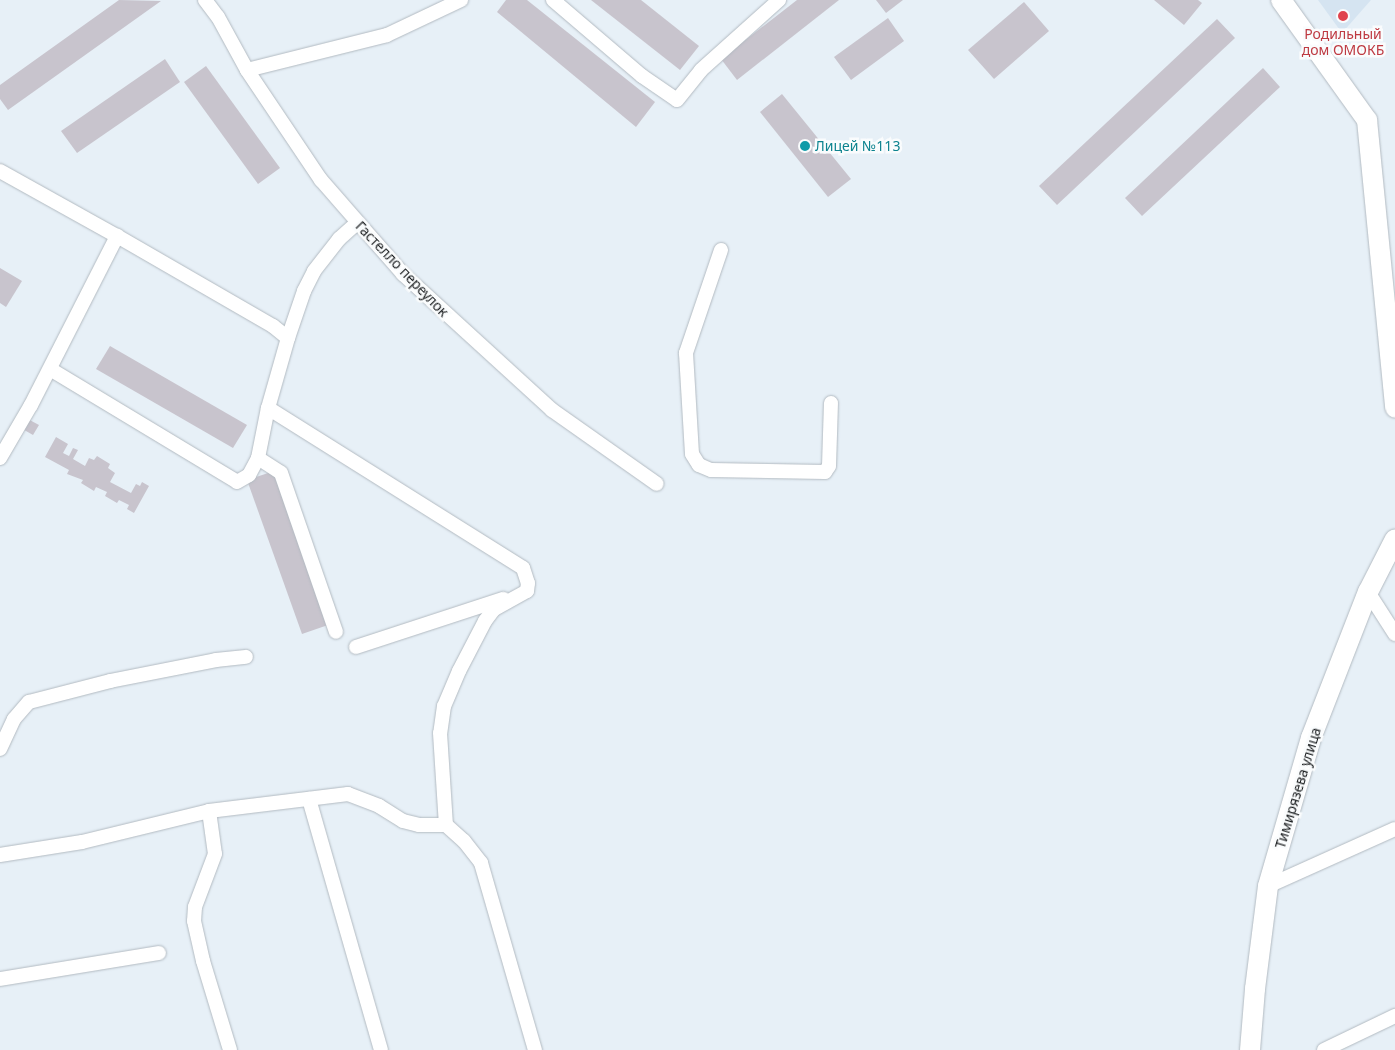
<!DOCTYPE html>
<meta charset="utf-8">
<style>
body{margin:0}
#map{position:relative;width:1395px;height:1050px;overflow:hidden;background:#e7f0f7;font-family:"Noto Sans",sans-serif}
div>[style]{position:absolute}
.built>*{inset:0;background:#d5e4f1}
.building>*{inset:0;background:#c8c4cd}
.roads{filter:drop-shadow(0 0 1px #b2bac1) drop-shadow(0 0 1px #b2bac1)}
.street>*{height:14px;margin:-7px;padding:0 7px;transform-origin:7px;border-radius:7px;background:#fff}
.secondary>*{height:20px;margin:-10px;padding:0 10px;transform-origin:10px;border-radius:10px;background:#fff}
.dots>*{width:14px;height:14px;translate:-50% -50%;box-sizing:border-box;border:2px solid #fafcfd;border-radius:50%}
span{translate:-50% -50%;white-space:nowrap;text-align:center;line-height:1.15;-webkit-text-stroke:5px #fafcfd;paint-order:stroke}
.health-label{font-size:14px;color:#be3a42}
.culture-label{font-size:14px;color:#0d838f}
.left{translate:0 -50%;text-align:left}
.street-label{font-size:14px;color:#181b1d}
</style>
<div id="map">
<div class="built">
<div style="clip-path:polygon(1318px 0,1371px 0,1342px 33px)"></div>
</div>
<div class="building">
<div style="clip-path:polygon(119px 0,161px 1px,8px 110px,0 99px,0 85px)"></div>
<div style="clip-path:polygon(506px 0,527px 0,655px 102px,636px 127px,497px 12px)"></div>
<div style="clip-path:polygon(591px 0,641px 0,699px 46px,680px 70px)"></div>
<div style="clip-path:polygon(797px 0,839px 0,737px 80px,721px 59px)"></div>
<div style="clip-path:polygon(876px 0,903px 0,886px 13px)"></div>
<div style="clip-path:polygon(1154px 0,1198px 0,1202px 3px,1184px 25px)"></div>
<div style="clip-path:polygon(1024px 2px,1049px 31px,994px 79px,968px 50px)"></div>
<div style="clip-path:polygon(888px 18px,904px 41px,851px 80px,834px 57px)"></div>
<div style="clip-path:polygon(1217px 19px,1235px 38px,1057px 205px,1039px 186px)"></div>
<div style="clip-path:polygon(165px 59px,180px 82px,77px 153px,61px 131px)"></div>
<div style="clip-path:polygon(206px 66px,280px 168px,258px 184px,184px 82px)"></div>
<div style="clip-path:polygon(1263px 68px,1280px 87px,1142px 216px,1125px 198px)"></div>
<div style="clip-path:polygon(782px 94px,851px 179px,828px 197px,760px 112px)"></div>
<div style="clip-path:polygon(0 268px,22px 281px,6px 307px,0 303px)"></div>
<div style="clip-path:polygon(110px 346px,247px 425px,233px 448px,96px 369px)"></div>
<div style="clip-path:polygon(24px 417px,39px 425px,33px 435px,19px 427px)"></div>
<div style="clip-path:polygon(56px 437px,68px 444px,63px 453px,69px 456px,73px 448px,78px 450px,73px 459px,85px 466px,89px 458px,94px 460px,97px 456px,110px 464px,108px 468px,115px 473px,110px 482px,131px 493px,136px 484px,140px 486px,142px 482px,149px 486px,134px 513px,127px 509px,129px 505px,119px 500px,117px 503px,105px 496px,107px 492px,96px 487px,94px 491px,81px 483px,83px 480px,67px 474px,69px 470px,45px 457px)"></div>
<div style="clip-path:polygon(274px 471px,328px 625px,302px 634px,247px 480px)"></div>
</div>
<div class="roads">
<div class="street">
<div style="left:205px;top:0;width:21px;rotate:53deg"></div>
<div style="left:218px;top:17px;width:60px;rotate:61.3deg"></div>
<div style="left:247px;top:70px;width:133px;rotate:56.1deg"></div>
<div style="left:321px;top:180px;width:125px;rotate:48.9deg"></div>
<div style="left:403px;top:274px;width:202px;rotate:42.4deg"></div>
<div style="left:552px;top:410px;width:128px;rotate:35.2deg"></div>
<div style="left:553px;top:0;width:117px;rotate:40.5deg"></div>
<div style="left:642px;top:76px;width:42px;rotate:34.4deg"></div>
<div style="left:677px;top:100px;width:38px;rotate:-51deg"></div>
<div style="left:701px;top:70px;width:105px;rotate:-41.9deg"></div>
<div style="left:247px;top:70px;width:144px;rotate:-14deg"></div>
<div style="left:387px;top:35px;width:82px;rotate:-25.3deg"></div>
<div style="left:0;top:171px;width:134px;rotate:29.1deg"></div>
<div style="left:721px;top:250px;width:109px;rotate:108.8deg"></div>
<div style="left:686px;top:353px;width:101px;rotate:86.6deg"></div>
<div style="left:692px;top:454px;width:13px;rotate:58deg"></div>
<div style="left:699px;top:465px;width:13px;rotate:23deg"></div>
<div style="left:711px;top:470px;width:114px;rotate:1deg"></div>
<div style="left:825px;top:472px;width:7px;rotate:-56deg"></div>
<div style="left:829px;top:466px;width:63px;rotate:-88.2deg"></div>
<div style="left:288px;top:338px;width:73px;rotate:105.9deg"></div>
<div style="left:268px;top:408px;width:301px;rotate:32.1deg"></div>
<div style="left:523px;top:568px;width:16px;rotate:72deg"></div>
<div style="left:528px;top:583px;width:8px;rotate:97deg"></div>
<div style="left:527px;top:591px;width:38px;rotate:151deg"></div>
<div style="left:494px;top:609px;width:15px;rotate:127deg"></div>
<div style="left:485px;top:621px;width:56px;rotate:117.5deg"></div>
<div style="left:459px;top:671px;width:38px;rotate:113deg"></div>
<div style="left:444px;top:706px;width:27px;rotate:98deg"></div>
<div style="left:440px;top:733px;width:92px;rotate:86.3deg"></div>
<div style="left:446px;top:825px;width:24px;rotate:42deg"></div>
<div style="left:464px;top:841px;width:28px;rotate:52deg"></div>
<div style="left:481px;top:863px;width:195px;rotate:73.9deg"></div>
<div style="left:50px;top:369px;width:218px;rotate:31.1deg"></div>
<div style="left:237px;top:482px;width:14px;rotate:-30deg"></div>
<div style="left:249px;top:475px;width:19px;rotate:-62deg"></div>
<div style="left:258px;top:458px;width:51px;rotate:-78.7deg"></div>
<div style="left:0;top:458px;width:61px;rotate:-59.7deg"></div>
<div style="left:31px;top:405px;width:190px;rotate:-63deg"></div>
<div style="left:117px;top:236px;width:180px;rotate:30deg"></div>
<div style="left:273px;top:326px;width:19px;rotate:39deg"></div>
<div style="left:288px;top:338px;width:50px;rotate:-71.2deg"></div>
<div style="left:304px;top:291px;width:22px;rotate:-63deg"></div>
<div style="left:314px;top:271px;width:41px;rotate:-52deg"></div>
<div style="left:339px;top:239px;width:24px;rotate:-42deg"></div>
<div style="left:258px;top:458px;width:27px;rotate:33deg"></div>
<div style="left:281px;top:473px;width:168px;rotate:70.9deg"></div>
<div style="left:1368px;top:592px;width:50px;rotate:57.3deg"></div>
<div style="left:356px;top:647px;width:155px;rotate:-18.1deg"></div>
<div style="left:0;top:749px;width:33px;rotate:-65deg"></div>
<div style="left:14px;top:719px;width:23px;rotate:-49deg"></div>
<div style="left:29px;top:702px;width:84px;rotate:-14.5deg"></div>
<div style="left:110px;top:681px;width:108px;rotate:-11.2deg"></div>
<div style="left:216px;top:660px;width:30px;rotate:-6deg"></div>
<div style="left:309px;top:799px;width:261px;rotate:74deg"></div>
<div style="left:209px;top:811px;width:43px;rotate:82.1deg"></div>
<div style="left:215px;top:854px;width:57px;rotate:110.7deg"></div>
<div style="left:195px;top:907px;width:14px;rotate:94deg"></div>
<div style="left:194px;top:921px;width:41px;rotate:77.3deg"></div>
<div style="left:203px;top:961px;width:93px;rotate:73.1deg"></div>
<div style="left:0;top:855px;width:83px;rotate:-9deg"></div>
<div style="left:82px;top:842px;width:131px;rotate:-13.7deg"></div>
<div style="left:209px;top:811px;width:140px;rotate:-7deg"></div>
<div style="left:348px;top:794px;width:33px;rotate:21deg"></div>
<div style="left:379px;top:806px;width:28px;rotate:32deg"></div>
<div style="left:403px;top:821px;width:16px;rotate:14deg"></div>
<div style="left:419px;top:825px;width:27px"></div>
<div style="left:1268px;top:886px;width:139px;rotate:-24.2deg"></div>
<div style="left:0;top:979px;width:161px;rotate:-9.3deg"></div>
<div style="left:1324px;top:1050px;width:79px;rotate:-25.6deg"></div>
</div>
<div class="secondary">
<div style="left:1281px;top:0;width:148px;rotate:54.4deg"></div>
<div style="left:1367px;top:120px;width:289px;rotate:84.4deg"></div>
<div style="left:1250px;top:1050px;width:61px;rotate:-85.3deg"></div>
<div style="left:1255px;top:989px;width:104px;rotate:-82.8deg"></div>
<div style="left:1268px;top:886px;width:154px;rotate:-73.8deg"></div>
<div style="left:1311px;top:738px;width:157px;rotate:-68.7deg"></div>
<div style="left:1368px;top:592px;width:59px;rotate:-63deg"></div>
</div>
</div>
<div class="dots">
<div style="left:1343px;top:16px;background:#e0444e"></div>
<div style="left:805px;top:146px;background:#0f9aa8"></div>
</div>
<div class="health-label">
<span style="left:1343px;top:42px">Родильный<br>дом ОМОКБ</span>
</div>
<div class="culture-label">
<span class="left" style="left:815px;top:146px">Лицей №113</span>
</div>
<div class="street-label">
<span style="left:402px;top:269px;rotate:46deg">Гастелло переулок</span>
<span style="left:1298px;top:788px;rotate:-73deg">Тимирязева улица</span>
</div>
</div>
